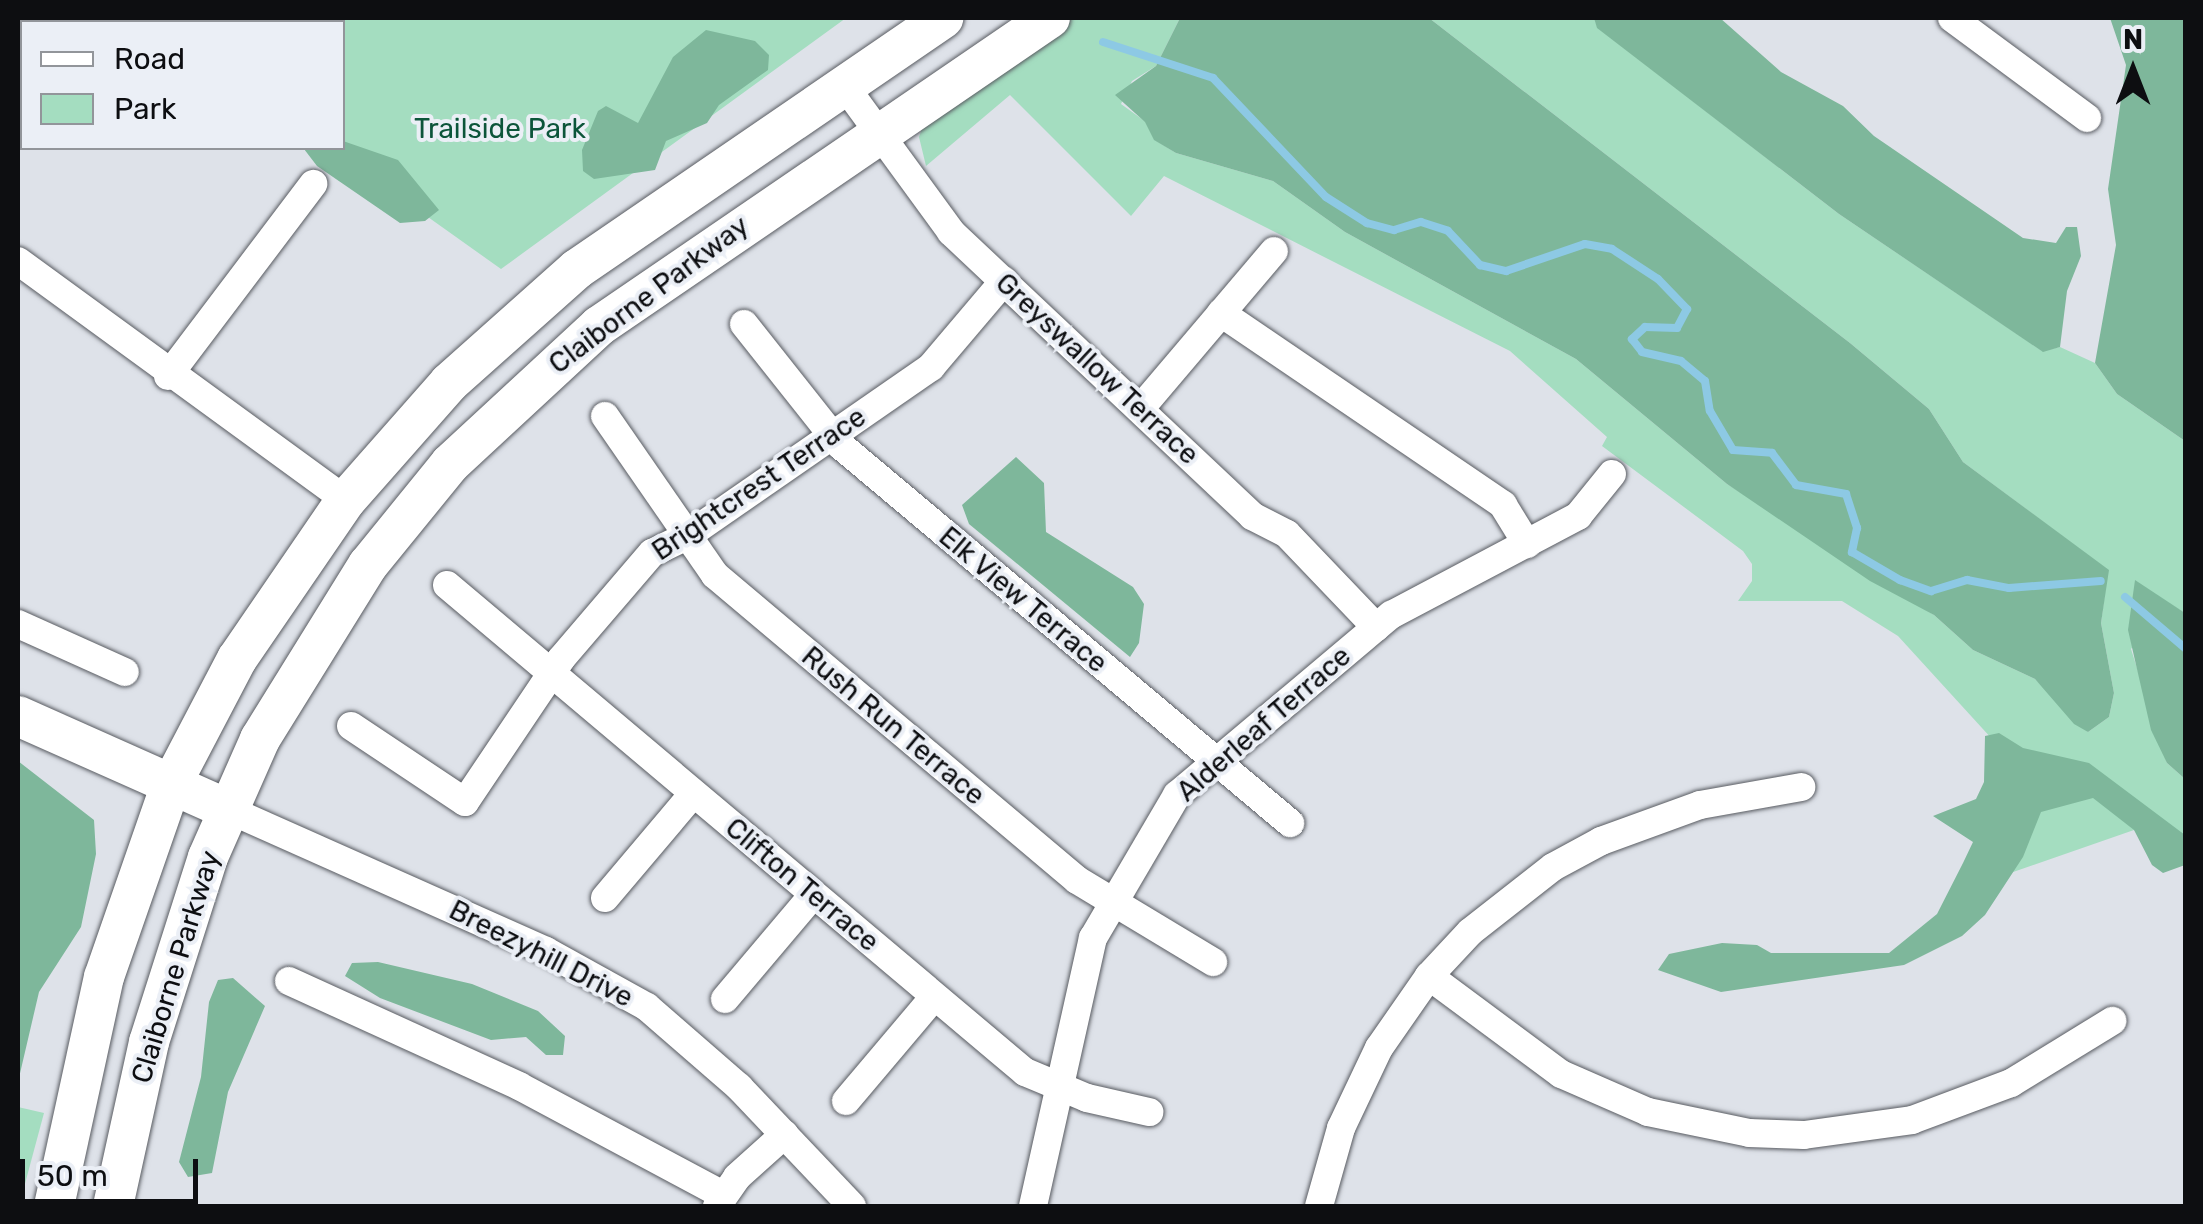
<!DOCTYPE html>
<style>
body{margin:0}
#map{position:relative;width:2203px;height:1224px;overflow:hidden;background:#dee2e9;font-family:Rubik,sans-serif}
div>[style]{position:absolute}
.green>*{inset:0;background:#a4ddc0}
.forest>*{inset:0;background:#7eb79b}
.stream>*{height:8px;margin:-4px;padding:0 4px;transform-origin:4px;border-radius:4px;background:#8dc9e4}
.roads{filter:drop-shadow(0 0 2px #585b61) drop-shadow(0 0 2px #585b61)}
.street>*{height:28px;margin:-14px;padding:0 14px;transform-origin:14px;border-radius:14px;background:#fff}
.secondary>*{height:40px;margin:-20px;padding:0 20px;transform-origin:20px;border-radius:20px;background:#fff}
span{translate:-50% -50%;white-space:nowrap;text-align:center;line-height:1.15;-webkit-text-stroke:8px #ebeff6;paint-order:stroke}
.park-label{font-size:28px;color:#0c553a}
.street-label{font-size:28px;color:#0d0e11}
.frame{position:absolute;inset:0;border:20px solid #0d0e11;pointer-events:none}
.legend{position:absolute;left:20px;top:20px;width:325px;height:130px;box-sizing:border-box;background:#ebeff6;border:2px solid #92959a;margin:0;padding:12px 18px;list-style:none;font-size:30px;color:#0d0e11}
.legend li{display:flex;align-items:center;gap:20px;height:50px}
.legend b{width:50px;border:2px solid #92959a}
.north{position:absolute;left:2083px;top:20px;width:100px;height:100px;-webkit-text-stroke:8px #ebeff6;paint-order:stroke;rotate:0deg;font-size:28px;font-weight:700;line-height:40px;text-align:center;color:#0d0e11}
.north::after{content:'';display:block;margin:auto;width:35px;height:45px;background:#0d0e11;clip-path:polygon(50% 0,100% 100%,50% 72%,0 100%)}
.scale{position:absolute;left:20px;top:1159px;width:178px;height:45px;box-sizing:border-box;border:5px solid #0d0e11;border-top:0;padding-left:12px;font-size:30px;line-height:35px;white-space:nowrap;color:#0d0e11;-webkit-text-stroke:8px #ebeff6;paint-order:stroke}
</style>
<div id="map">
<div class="green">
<div style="clip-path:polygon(149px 18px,846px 18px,501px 269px,331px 148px,342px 148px,342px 22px)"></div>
<div style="clip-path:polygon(1071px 18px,1180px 18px,1156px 66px,1132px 81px,1121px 104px,1146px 122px,1155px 140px,1176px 153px,1273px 181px,1345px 232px,1576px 359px,1727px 484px,1934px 615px,1973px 650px,2035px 679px,2088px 732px,2109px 717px,2114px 693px,2101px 623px,2108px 570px,1963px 462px,1929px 409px,1850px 343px,1429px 18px,1594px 18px,1598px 28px,1839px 214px,2042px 351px,2060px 347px,2095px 363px,2117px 394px,2185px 441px,2185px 613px,2166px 602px,2131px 649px,2167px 763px,2185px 779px,2185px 862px,2134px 830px,1973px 886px,2003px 751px,1898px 636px,1842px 601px,1738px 601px,1752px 581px,1752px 564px,1743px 551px,1602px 446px,1607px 437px,1510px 351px,1164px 176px,1131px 216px,1010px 95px,926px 166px,919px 137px,925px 120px)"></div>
<div style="clip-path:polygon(18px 1107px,44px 1113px,19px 1206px,18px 1206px)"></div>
</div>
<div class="forest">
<div style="clip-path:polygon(1180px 18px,1429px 18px,1850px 343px,1929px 409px,1963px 462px,2109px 570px,2101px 623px,2114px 693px,2109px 717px,2088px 732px,2074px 724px,2035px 679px,1973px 650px,1934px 615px,1870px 581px,1727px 484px,1576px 359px,1345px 232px,1273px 181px,1176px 153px,1154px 140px,1145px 122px,1115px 95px,1156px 66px)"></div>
<div style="clip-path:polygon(1594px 18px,1720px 18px,1781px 72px,1843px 106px,1874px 136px,2023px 238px,2056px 243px,2066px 227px,2077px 227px,2081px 256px,2067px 291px,2060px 347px,2043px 352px,1839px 214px,1597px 28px)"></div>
<div style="clip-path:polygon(2110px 18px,2185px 18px,2185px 441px,2117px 394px,2095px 363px,2116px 245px,2108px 189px,2126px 65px)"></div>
<div style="clip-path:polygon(706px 30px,755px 41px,769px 55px,768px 70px,719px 105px,707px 123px,666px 141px,655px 170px,594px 179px,583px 171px,582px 150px,598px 111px,606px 106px,638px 123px,673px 57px)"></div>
<div style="clip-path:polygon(343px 141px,398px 160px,439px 210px,425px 221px,400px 223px,317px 166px,304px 149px,342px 148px)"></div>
<div style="clip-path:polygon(1016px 457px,1044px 483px,1046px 532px,1133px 587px,1144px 604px,1139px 643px,1130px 657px,969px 524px,962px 505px)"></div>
<div style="clip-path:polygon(2135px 580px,2185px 613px,2185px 779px,2167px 763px,2151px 730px,2128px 630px)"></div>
<div style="clip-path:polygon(1999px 733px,2023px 748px,2089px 763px,2185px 835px,2185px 865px,2163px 873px,2152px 865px,2134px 830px,2093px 798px,2041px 812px,2023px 857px,1985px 915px,1962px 936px,1904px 965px,1721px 992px,1658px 970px,1669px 954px,1722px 943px,1757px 945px,1771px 953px,1889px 953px,1937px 914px,1963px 863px,1973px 842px,1933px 816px,1976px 799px,1984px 782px,1985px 736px)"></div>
<div style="clip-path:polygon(18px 761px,94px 820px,96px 854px,81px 927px,39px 992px,18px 1082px)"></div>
<div style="clip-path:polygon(378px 962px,472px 984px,538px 1011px,565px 1036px,563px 1055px,546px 1055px,526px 1037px,491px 1040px,380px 998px,345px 976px,352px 963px)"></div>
<div style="clip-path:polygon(233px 978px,265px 1006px,228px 1092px,212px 1173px,188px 1177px,179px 1162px,201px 1077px,209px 1002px,218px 980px)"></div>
</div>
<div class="stream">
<div style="left:1103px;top:42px;width:116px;rotate:18.1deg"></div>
<div style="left:1213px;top:78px;width:164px;rotate:46.5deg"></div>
<div style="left:1326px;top:197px;width:49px;rotate:32.4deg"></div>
<div style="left:1367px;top:223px;width:28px;rotate:15deg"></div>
<div style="left:1394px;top:230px;width:28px;rotate:-17deg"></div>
<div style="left:1421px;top:222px;width:28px;rotate:18deg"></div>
<div style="left:1448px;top:231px;width:47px;rotate:46.7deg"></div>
<div style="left:1480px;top:265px;width:27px;rotate:13deg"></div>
<div style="left:1506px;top:271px;width:83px;rotate:-18.9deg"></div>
<div style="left:1585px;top:244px;width:27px;rotate:10deg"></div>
<div style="left:1612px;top:249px;width:55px;rotate:33.1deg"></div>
<div style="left:1658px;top:279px;width:42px;rotate:46deg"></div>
<div style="left:1687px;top:309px;width:21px;rotate:118deg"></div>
<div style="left:1677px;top:328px;width:32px;rotate:-178deg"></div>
<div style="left:1645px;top:327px;width:18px;rotate:137deg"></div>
<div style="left:1632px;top:339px;width:16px;rotate:52deg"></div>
<div style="left:1642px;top:352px;width:40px;rotate:13deg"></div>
<div style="left:1681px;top:361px;width:31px;rotate:40deg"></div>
<div style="left:1705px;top:381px;width:30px;rotate:81deg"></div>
<div style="left:1710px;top:411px;width:45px;rotate:59.5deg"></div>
<div style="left:1733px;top:450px;width:39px;rotate:4deg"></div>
<div style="left:1772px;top:453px;width:40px;rotate:53deg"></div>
<div style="left:1796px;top:485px;width:51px;rotate:10.2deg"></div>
<div style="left:1846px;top:494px;width:36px;rotate:72deg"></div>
<div style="left:1857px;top:528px;width:25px;rotate:102deg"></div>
<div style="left:1852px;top:552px;width:56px;rotate:30.3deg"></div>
<div style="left:1900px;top:580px;width:33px;rotate:20deg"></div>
<div style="left:1931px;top:591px;width:38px;rotate:-17deg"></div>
<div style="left:1967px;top:580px;width:43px;rotate:10.8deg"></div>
<div style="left:2009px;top:588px;width:92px;rotate:-4.4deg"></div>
<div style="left:2125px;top:597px;width:80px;rotate:40.4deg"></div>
</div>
<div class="roads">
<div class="street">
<div style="left:1952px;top:18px;width:168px;rotate:36.5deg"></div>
<div style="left:96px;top:22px;width:2px;rotate:-27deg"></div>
<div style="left:844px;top:85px;width:182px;rotate:53.9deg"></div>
<div style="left:951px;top:232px;width:414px;rotate:43.3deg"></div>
<div style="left:1252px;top:516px;width:39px;rotate:27deg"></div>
<div style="left:1287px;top:534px;width:129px;rotate:46.3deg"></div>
<div style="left:18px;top:126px;width:7px;rotate:-56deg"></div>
<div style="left:18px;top:261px;width:406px;rotate:36.1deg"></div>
<div style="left:1221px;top:313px;width:341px;rotate:34.2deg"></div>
<div style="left:1503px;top:505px;width:46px;rotate:58.4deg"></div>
<div style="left:744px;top:324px;width:154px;rotate:51.6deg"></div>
<div style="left:840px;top:445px;width:588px;rotate:40.03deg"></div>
<div style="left:168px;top:376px;width:241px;rotate:-52.9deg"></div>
<div style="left:1140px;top:409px;width:207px;rotate:-49.7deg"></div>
<div style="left:605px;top:416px;width:193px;rotate:55.3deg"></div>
<div style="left:715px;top:575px;width:473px;rotate:40.1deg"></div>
<div style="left:1077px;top:880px;width:159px;rotate:31.1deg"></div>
<div style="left:447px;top:585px;width:756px;rotate:40.12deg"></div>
<div style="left:1025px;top:1072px;width:67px;rotate:22.8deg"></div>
<div style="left:1087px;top:1098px;width:64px;rotate:12.7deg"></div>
<div style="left:18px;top:624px;width:117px;rotate:24.2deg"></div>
<div style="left:351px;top:726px;width:137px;rotate:33.7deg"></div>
<div style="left:465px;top:802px;width:172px;rotate:-56.1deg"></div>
<div style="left:561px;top:659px;width:140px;rotate:-49.4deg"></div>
<div style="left:652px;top:553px;width:39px;rotate:-26deg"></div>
<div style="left:687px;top:536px;width:297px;rotate:-34.7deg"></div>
<div style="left:931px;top:367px;width:113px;rotate:-49.7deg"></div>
<div style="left:227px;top:809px;width:349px;rotate:24deg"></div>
<div style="left:546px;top:951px;width:115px;rotate:29deg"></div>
<div style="left:647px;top:1007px;width:122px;rotate:41deg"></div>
<div style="left:739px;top:1087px;width:164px;rotate:46.5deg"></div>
<div style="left:605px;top:898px;width:136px;rotate:-49.8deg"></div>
<div style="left:1429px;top:976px;width:164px;rotate:36.6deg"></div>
<div style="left:1561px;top:1074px;width:95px;rotate:23.6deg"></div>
<div style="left:1648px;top:1112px;width:103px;rotate:11.7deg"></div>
<div style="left:1749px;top:1133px;width:55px;rotate:2.1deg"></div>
<div style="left:1804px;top:1135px;width:109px;rotate:-7.9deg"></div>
<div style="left:1912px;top:1120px;width:106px;rotate:-20.5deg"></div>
<div style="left:2011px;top:1083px;width:119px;rotate:-31.5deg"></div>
<div style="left:289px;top:981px;width:253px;rotate:24.5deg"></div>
<div style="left:519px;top:1086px;width:231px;rotate:28.1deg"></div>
<div style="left:725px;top:999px;width:136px;rotate:-49.8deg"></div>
<div style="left:846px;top:1101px;width:136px;rotate:-49.8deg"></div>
<div style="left:717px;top:1206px;width:35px;rotate:-55deg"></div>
<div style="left:737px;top:1177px;width:64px;rotate:-41.9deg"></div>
<div style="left:1033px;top:1206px;width:275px;rotate:-77.4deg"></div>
<div style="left:1093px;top:938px;width:166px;rotate:-59.6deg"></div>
<div style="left:1177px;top:795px;width:280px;rotate:-40.1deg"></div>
<div style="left:1391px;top:615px;width:212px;rotate:-27.9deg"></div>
<div style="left:1578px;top:516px;width:54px;rotate:-51deg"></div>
<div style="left:1319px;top:1206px;width:81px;rotate:-74.2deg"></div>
<div style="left:1341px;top:1128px;width:89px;rotate:-64.6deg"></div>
<div style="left:1379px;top:1048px;width:88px;rotate:-55.2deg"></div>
<div style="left:1429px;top:976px;width:60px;rotate:-47deg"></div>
<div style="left:1470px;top:932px;width:105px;rotate:-38.1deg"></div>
<div style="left:1553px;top:867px;width:55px;rotate:-28.4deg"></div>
<div style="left:1601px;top:841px;width:105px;rotate:-20deg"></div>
<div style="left:1700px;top:805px;width:103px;rotate:-10.1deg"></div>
</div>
<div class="secondary">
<div style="left:18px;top:716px;width:229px;rotate:24deg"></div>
<div style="left:54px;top:1206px;width:234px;rotate:-77.7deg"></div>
<div style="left:104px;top:977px;width:203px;rotate:-70.8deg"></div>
<div style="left:171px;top:785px;width:142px;rotate:-62.4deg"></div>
<div style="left:237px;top:659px;width:193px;rotate:-55.6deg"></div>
<div style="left:346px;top:500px;width:156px;rotate:-48.6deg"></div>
<div style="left:449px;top:383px;width:171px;rotate:-41.7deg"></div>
<div style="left:577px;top:269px;width:444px;rotate:-34.4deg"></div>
<div style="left:113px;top:1206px;width:168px;rotate:-77.6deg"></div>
<div style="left:149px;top:1042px;width:194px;rotate:-72.3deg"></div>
<div style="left:208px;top:857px;width:129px;rotate:-66.2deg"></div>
<div style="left:260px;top:739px;width:205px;rotate:-58.2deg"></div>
<div style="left:368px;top:565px;width:130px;rotate:-50.9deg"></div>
<div style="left:450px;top:464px;width:203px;rotate:-42.8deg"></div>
<div style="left:599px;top:326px;width:546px;rotate:-34.33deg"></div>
</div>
</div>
<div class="park-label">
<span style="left:500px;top:129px">Trailside Park</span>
</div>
<div class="street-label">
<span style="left:649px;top:295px;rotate:-37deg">Claiborne Parkway</span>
<span style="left:1097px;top:369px;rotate:43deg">Greyswallow Terrace</span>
<span style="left:759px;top:484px;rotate:-34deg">Brightcrest Terrace</span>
<span style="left:1023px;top:600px;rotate:40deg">Elk View Terrace</span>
<span style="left:1264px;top:724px;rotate:-41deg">Alderleaf Terrace</span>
<span style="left:893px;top:726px;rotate:40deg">Rush Run Terrace</span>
<span style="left:802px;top:885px;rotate:40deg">Clifton Terrace</span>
<span style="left:541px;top:954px;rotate:27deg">Breezyhill Drive</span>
<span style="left:176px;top:967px;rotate:-73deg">Claiborne Parkway</span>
</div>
<div class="frame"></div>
<ul class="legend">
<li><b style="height:12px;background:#fff"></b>Road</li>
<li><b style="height:28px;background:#a4ddc0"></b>Park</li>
</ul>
<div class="north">N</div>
<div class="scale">50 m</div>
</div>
